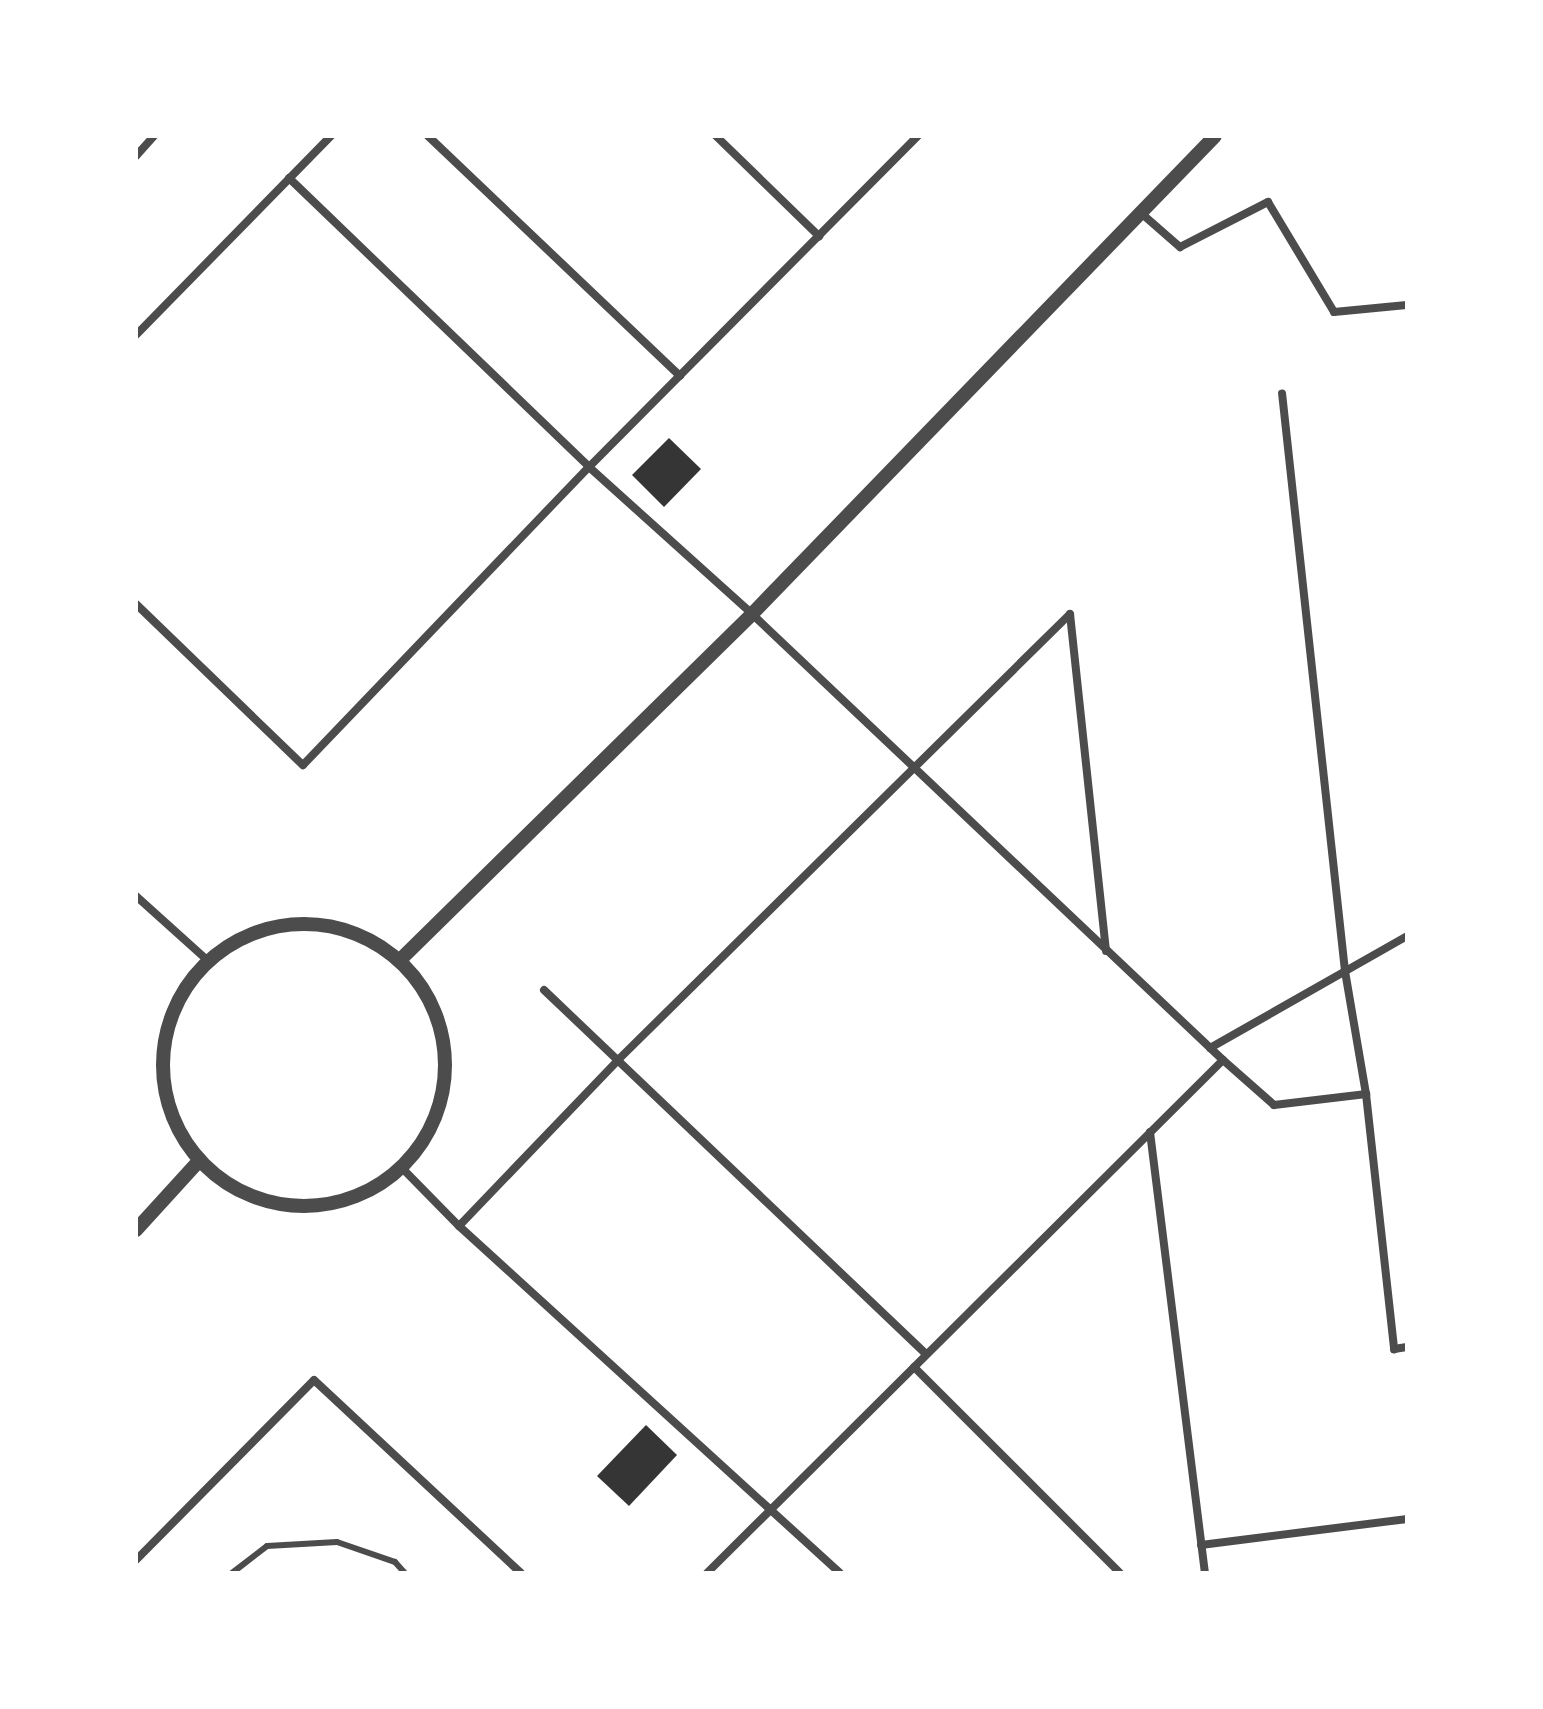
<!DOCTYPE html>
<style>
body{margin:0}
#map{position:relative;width:1543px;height:1709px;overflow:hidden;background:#fff;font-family:Ubuntu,sans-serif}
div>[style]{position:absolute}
.building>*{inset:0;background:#353535}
.service>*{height:6px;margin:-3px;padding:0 3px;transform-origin:3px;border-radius:3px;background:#4c4c4c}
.minor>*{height:8px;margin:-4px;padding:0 4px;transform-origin:4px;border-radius:4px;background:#4c4c4c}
.tertiary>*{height:14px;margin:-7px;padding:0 7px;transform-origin:7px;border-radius:7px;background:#4c4c4c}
.tertiary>.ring{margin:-7px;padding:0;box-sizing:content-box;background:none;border:14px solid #4c4c4c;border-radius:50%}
span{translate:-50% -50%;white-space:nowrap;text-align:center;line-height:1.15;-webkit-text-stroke:6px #fff;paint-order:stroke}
.frame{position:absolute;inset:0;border:138px solid #fff;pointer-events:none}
</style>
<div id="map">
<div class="building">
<div style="clip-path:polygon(669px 438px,701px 469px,664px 507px,632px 475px)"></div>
<div style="clip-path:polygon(646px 1425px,677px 1455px,629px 1506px,597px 1476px)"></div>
</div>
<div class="service">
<div style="left:232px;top:1573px;width:44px;rotate:-37.6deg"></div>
<div style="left:267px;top:1546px;width:70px;rotate:-3.3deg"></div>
<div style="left:337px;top:1542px;width:61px;rotate:19deg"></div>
<div style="left:395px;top:1562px;width:15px;rotate:48deg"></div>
</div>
<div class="minor">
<div style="left:428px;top:136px;width:348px;rotate:43.6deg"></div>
<div style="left:716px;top:136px;width:144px;rotate:44.2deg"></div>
<div style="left:136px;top:156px;width:27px;rotate:-48deg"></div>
<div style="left:289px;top:178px;width:417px;rotate:43.9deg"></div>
<div style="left:589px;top:467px;width:467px;rotate:-45.2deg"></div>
<div style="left:1141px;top:213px;width:52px;rotate:41.1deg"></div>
<div style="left:1180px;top:247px;width:99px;rotate:-27.1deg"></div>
<div style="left:1268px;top:202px;width:128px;rotate:59deg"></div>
<div style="left:1334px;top:312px;width:73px;rotate:-5.5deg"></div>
<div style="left:136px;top:335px;width:279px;rotate:-45.6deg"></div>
<div style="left:136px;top:604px;width:232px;rotate:44deg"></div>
<div style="left:303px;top:765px;width:413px;rotate:-46.2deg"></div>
<div style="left:589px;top:467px;width:219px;rotate:42deg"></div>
<div style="left:752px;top:614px;width:649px;rotate:43.44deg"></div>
<div style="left:1223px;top:1060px;width:728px;rotate:135.17deg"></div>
<div style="left:1070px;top:614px;width:339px;rotate:83.9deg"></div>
<div style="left:136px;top:896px;width:94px;rotate:42deg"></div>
<div style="left:544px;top:990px;width:528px;rotate:43.62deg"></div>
<div style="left:1210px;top:1048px;width:227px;rotate:-29.6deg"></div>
<div style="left:1223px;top:1060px;width:68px;rotate:41.4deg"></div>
<div style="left:1274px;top:1105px;width:93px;rotate:-6.8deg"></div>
<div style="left:1366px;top:1094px;width:125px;rotate:-99.7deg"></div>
<div style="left:1345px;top:971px;width:581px;rotate:-96.22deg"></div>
<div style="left:1366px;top:1094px;width:257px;rotate:83.7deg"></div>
<div style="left:1394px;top:1349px;width:13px;rotate:-9deg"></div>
<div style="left:1150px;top:1132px;width:444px;rotate:82.9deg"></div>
<div style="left:401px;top:1167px;width:83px;rotate:45.5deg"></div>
<div style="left:459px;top:1226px;width:515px;rotate:42.33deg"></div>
<div style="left:459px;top:1226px;width:230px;rotate:-46.2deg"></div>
<div style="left:618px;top:1060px;width:635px;rotate:-44.62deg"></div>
<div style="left:914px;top:1367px;width:291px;rotate:45deg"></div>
<div style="left:1201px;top:1545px;width:208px;rotate:-7.2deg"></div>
<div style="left:136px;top:1560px;width:253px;rotate:-45.3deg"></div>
<div style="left:314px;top:1380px;width:283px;rotate:43deg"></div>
</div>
<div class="tertiary">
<div class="ring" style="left:163px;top:924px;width:268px;height:268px"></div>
<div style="left:401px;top:959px;width:492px;rotate:-44.5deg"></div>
<div style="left:752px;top:614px;width:665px;rotate:-45.91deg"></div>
<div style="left:136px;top:1230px;width:91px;rotate:-47.7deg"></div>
</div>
<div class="frame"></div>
</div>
